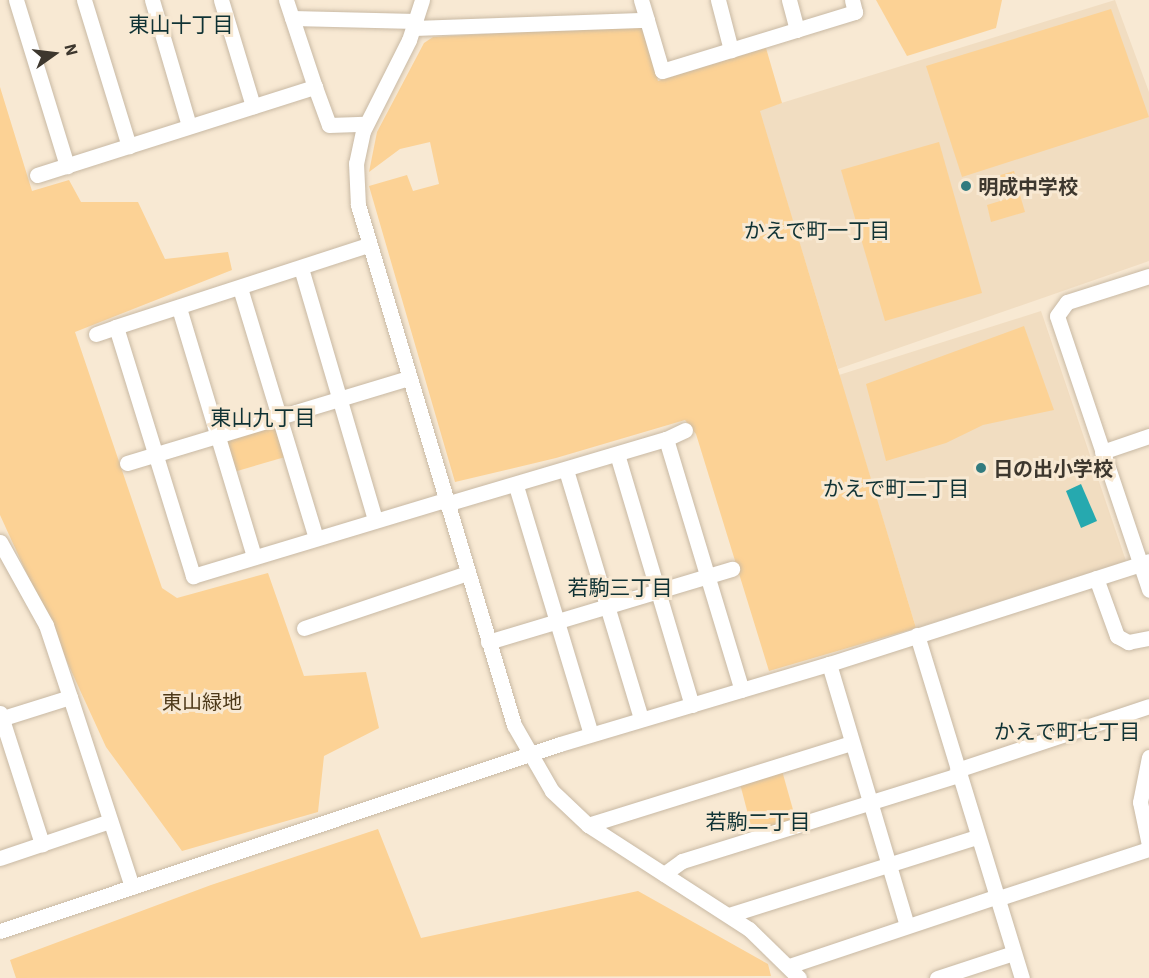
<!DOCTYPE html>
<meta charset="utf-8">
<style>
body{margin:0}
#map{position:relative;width:1149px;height:978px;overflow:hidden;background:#f8e9d3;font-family:"IBM Plex Sans","Noto Sans JP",sans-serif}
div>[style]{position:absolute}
.built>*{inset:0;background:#f1ddc1}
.green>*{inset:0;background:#fcd295}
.water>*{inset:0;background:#26a9af}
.roads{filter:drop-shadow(0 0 2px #c8b9a4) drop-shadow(0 0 2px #c8b9a4)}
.minor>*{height:15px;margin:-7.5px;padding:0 7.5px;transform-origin:7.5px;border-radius:7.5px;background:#fff}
.dots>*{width:16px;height:16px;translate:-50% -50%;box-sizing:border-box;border:3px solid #f8e9d3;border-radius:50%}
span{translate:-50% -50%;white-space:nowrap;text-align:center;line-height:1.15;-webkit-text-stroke:6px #f8e9d3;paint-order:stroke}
.poi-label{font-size:20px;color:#3d372e;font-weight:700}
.left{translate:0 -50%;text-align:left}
.park-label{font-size:20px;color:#4d3919}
.neighbourhood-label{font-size:21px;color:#0f3234}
.north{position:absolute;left:24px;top:24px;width:60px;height:60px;-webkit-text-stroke:4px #f8e9d3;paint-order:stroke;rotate:76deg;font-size:16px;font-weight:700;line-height:24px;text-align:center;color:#3d372e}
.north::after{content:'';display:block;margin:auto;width:21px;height:27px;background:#3d372e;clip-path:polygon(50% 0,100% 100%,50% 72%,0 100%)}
</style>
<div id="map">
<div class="built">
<div style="clip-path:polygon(1115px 0,1149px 92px,1149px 261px,838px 369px,759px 110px)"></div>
<div style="clip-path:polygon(1041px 311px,1126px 561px,916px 628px,839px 375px)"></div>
</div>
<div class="green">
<div style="clip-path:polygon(876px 0,1002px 0,996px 28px,907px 56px)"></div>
<div style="clip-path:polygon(1111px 9px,1149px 117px,962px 177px,926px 66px)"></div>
<div style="clip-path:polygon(642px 25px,658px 81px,766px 48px,782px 103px,760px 111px,916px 628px,769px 671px,696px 434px,685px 420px,556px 458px,455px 482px,369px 186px,407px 175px,413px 191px,439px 184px,430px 142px,400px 149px,369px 172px,377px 132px,424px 43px,433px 37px)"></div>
<div style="clip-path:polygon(0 87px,32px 191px,69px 180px,81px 202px,138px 202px,165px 259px,228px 252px,232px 270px,75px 332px,162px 588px,177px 598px,268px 573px,304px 676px,366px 672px,379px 728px,324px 756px,318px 812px,182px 851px,106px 747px,0 515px)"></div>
<div style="clip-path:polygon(939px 142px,982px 293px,885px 321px,841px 170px)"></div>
<div style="clip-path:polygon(1014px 171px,1019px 188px,985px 198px,980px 181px)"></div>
<div style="clip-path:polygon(1020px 195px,1025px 212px,991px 222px,987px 205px)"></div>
<div style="clip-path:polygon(1024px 326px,1054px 410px,983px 425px,946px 443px,886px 461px,866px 384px)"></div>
<div style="clip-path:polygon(272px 424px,277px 426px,285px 457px,234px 472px,224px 442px,228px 437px)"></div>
<div style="clip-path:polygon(781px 767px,797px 824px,754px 837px,739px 780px)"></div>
<div style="clip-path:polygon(378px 829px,421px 938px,638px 891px,768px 964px,771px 976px,16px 978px,10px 960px,211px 885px)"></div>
</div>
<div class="water">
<div style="clip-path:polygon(1081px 484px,1097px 521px,1081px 528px,1066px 491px)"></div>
</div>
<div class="roads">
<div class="minor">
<div style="left:16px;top:0;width:174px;rotate:72.9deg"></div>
<div style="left:84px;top:0;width:153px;rotate:72.9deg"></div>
<div style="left:152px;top:0;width:131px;rotate:73.6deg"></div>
<div style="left:221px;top:0;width:111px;rotate:73.2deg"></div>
<div style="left:286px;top:0;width:92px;rotate:71.6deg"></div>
<div style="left:422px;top:0;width:42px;rotate:108deg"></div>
<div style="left:409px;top:40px;width:102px;rotate:116.8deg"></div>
<div style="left:363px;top:131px;width:33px;rotate:102deg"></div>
<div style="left:356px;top:163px;width:42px;rotate:87.3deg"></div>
<div style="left:358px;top:205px;width:543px;rotate:73.3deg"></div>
<div style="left:514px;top:725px;width:76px;rotate:60.1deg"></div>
<div style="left:552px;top:791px;width:50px;rotate:43.4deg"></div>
<div style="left:588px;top:825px;width:192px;rotate:32.9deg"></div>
<div style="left:749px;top:929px;width:70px;rotate:44.4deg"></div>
<div style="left:641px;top:0;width:21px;rotate:73deg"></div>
<div style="left:718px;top:0;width:52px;rotate:75.4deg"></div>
<div style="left:789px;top:0;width:31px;rotate:75deg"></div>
<div style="left:292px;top:18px;width:124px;rotate:1.4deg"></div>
<div style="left:414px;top:28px;width:233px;rotate:-2deg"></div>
<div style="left:647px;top:20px;width:53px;rotate:73.6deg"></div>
<div style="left:662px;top:71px;width:202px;rotate:-17deg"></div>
<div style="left:855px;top:12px;width:12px;rotate:-104deg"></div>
<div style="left:37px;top:175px;width:292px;rotate:-17.6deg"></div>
<div style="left:315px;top:87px;width:40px;rotate:69.8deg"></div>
<div style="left:329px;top:125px;width:36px;rotate:-2deg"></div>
<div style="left:368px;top:245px;width:265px;rotate:162deg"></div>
<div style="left:116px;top:327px;width:261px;rotate:72.8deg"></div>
<div style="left:193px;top:576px;width:263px;rotate:-16.8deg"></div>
<div style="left:301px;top:268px;width:263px;rotate:73.6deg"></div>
<div style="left:1149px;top:276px;width:86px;rotate:162.4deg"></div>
<div style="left:1067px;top:302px;width:17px;rotate:126deg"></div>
<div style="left:1057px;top:316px;width:289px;rotate:71.4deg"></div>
<div style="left:240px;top:288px;width:261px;rotate:73.1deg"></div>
<div style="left:179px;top:308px;width:260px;rotate:73.2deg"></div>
<div style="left:96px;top:334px;width:21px;rotate:-19deg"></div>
<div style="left:666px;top:439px;width:21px;rotate:-25deg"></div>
<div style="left:1102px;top:452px;width:50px;rotate:-18.8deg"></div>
<div style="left:617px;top:454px;width:262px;rotate:73.4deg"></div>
<div style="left:127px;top:463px;width:294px;rotate:-16.8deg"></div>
<div style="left:566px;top:470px;width:260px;rotate:73.2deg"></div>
<div style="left:516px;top:486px;width:259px;rotate:73.2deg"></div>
<div style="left:446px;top:504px;width:229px;rotate:-16.5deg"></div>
<div style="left:666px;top:439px;width:262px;rotate:73.2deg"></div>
<div style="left:0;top:542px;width:95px;rotate:61deg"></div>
<div style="left:46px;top:625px;width:76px;rotate:71.6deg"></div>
<div style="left:1096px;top:578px;width:62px;rotate:70.1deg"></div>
<div style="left:1117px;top:636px;width:13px;rotate:29deg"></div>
<div style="left:1128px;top:642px;width:21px;rotate:-11deg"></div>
<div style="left:304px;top:628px;width:172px;rotate:-18.6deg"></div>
<div style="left:917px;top:635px;width:359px;rotate:73deg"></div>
<div style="left:488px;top:642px;width:255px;rotate:-16.7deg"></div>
<div style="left:829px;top:664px;width:273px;rotate:73.4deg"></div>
<div style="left:0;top:713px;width:138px;rotate:72.2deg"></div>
<div style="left:0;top:719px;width:73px;rotate:-17.4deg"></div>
<div style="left:70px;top:697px;width:200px;rotate:71.9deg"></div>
<div style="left:1149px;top:757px;width:46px;rotate:101.3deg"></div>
<div style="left:1140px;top:802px;width:44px;rotate:78.2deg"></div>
<div style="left:957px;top:770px;width:202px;rotate:-18.4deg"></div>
<div style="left:588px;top:825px;width:276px;rotate:-17.3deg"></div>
<div style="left:0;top:858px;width:116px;rotate:-18.6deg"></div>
<div style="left:664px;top:874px;width:22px;rotate:-36deg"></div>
<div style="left:682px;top:861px;width:289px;rotate:-17.3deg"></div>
<div style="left:996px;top:899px;width:161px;rotate:-18.1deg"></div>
<div style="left:729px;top:915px;width:260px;rotate:-17.5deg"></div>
<div style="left:0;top:931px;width:590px;rotate:-18.47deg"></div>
<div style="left:560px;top:744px;width:281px;rotate:-16.6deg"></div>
<div style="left:829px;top:664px;width:336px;rotate:-17.8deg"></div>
<div style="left:789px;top:966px;width:217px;rotate:-18.5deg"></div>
<div style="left:937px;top:978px;width:80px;rotate:-18.2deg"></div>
</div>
</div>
<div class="dots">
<div style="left:966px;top:186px;background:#327b7f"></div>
<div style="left:981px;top:468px;background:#327b7f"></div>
</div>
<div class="poi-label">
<span class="left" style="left:978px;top:186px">明成中学校</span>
<span class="left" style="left:993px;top:468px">日の出小学校</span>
</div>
<div class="park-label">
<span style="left:202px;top:701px">東山緑地</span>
</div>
<div class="neighbourhood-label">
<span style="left:181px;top:24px">東山十丁目</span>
<span style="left:817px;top:230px">かえで町一丁目</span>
<span style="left:263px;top:417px">東山九丁目</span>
<span style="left:896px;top:488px">かえで町二丁目</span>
<span style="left:620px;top:587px">若駒三丁目</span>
<span style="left:1067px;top:731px">かえで町七丁目</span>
<span style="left:758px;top:821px">若駒二丁目</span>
</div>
<div class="north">N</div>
</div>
